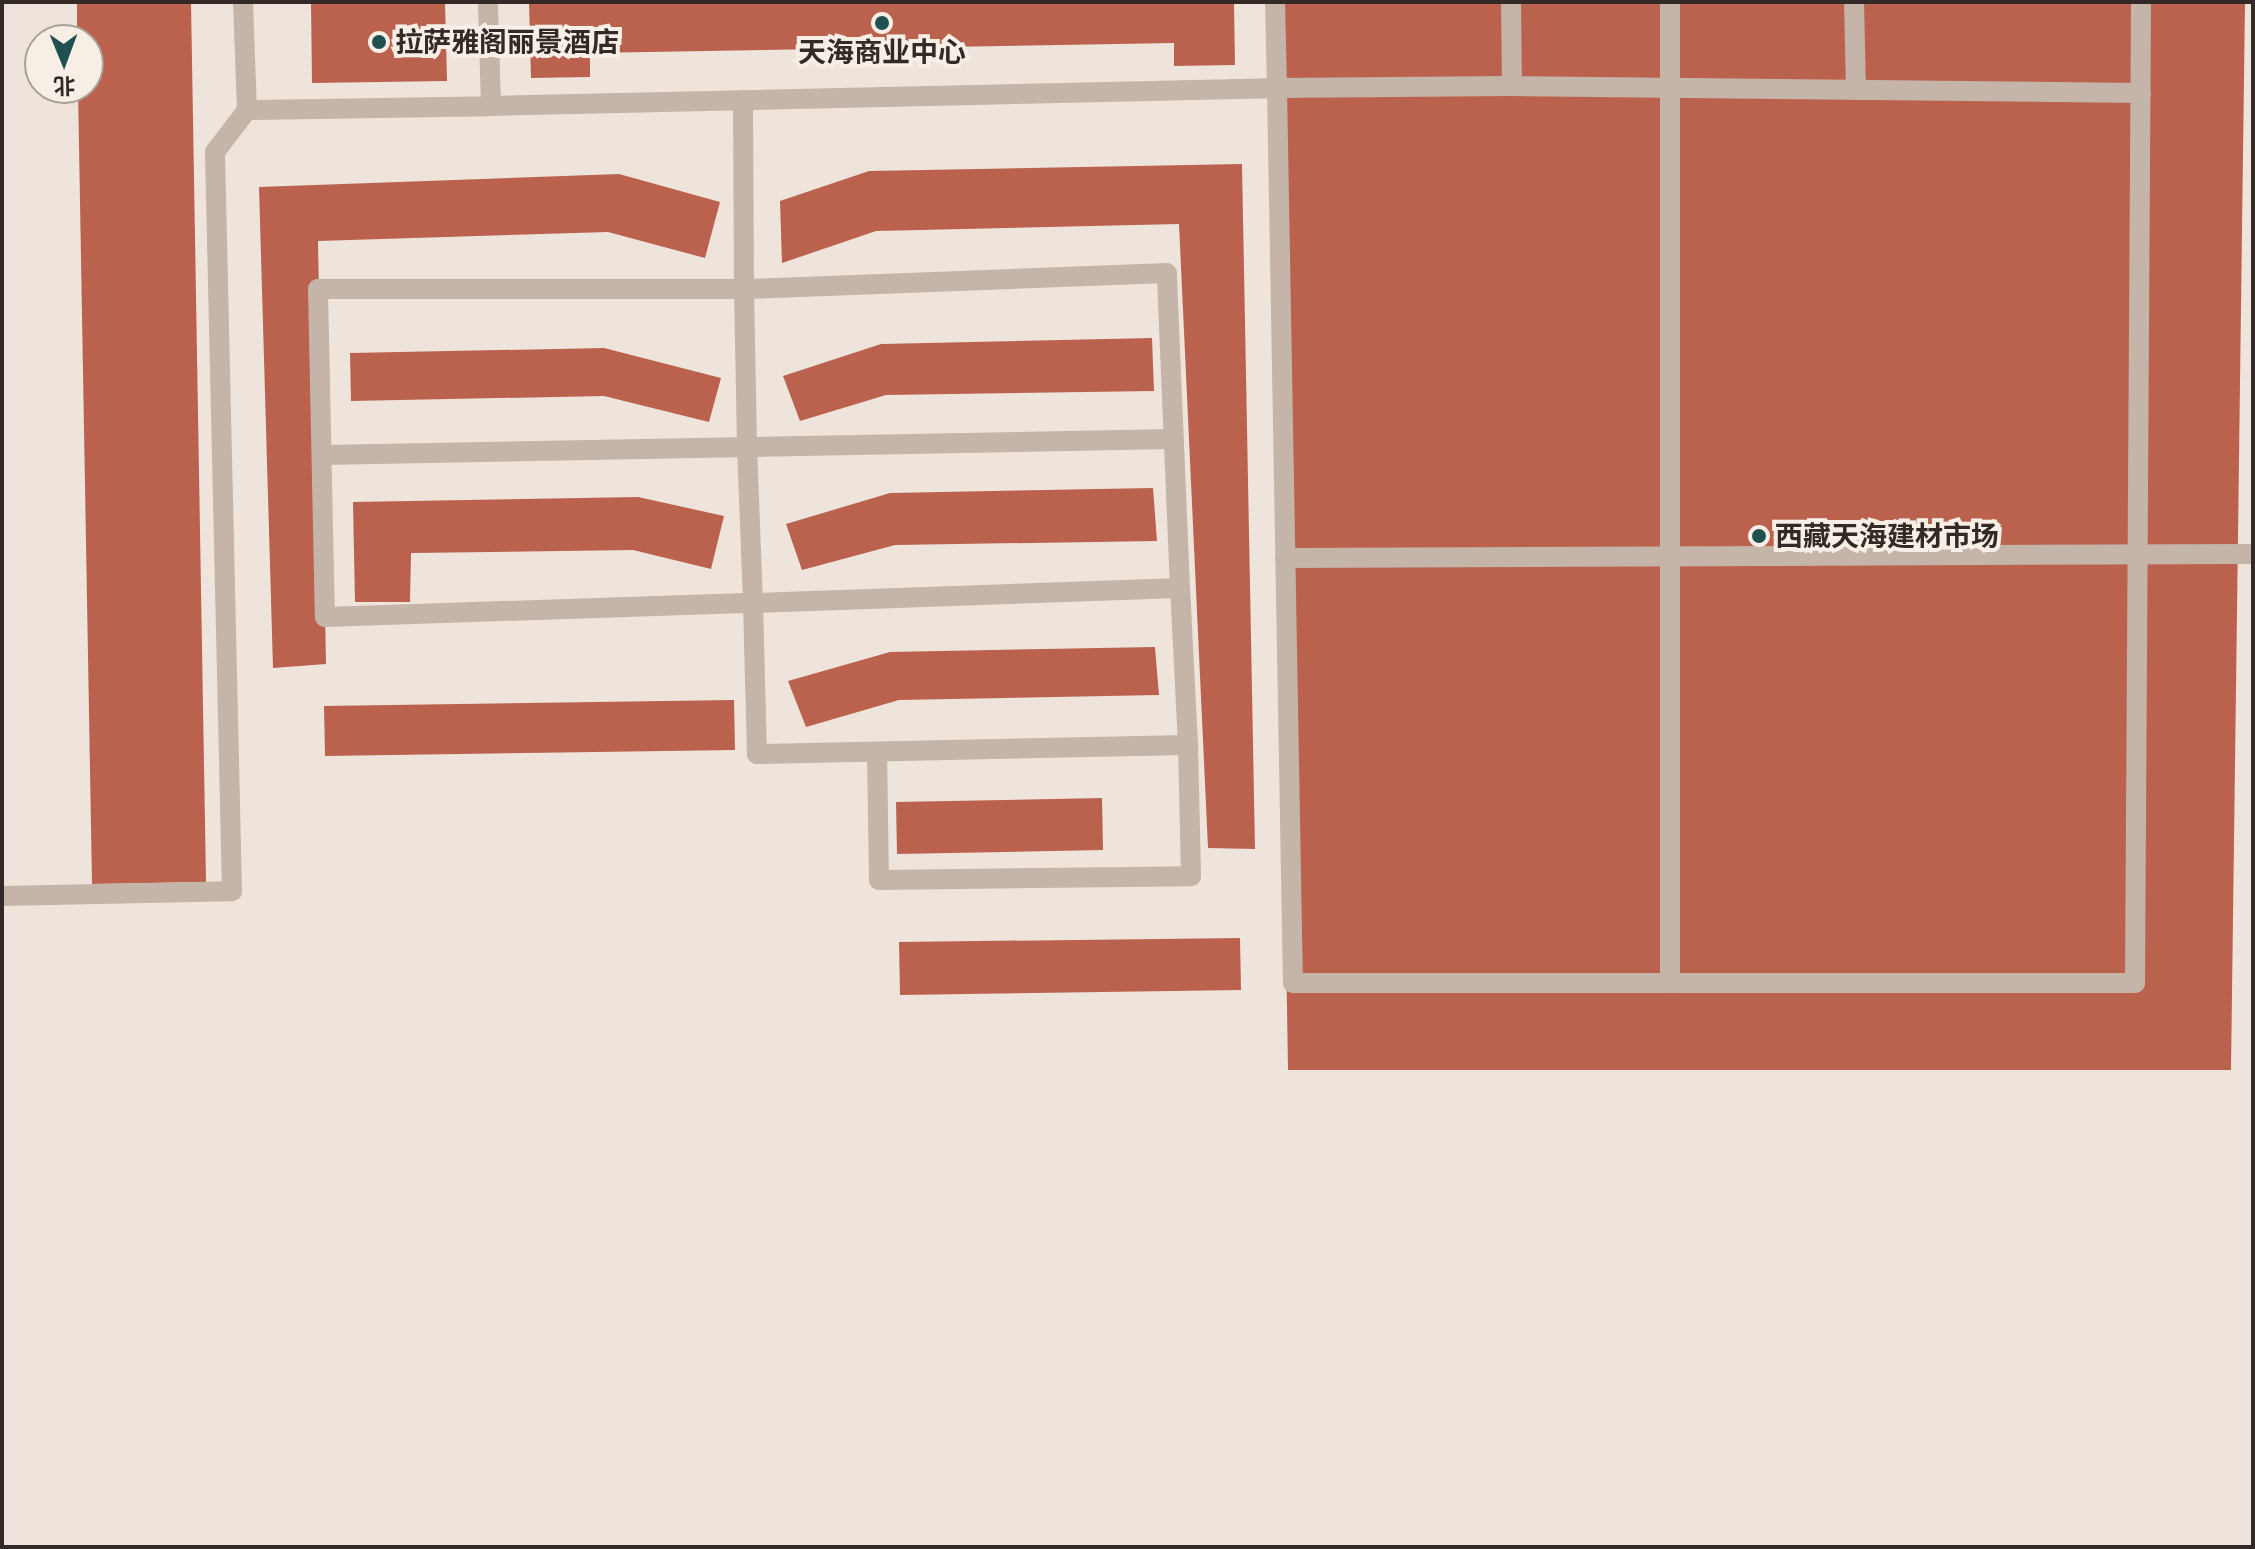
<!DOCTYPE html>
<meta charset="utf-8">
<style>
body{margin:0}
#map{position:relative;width:2255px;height:1549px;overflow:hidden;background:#efe4db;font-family:"PT Sans Narrow","Noto Sans SC",sans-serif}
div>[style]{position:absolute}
.building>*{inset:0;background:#ba624e}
.minor>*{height:20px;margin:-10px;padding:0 10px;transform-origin:10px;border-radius:10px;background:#c5b4a8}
.dots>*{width:22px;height:22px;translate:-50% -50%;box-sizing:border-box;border:4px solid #f7eee6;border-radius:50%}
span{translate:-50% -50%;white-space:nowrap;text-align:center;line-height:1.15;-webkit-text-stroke:8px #f7eee6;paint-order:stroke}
.poi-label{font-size:28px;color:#332a27;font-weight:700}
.left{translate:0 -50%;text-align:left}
.frame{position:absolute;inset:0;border:4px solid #332a27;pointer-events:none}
.north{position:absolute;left:24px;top:24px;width:80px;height:80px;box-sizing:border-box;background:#f7eee6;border:2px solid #a9a09a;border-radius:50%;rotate:179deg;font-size:22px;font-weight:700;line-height:32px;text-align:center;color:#332a27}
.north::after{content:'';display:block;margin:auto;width:28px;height:36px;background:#215050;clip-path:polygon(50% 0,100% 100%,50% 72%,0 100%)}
</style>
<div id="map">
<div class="building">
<div style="clip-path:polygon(77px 2px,191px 2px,206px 882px,92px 884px,78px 88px,88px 88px,88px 40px,77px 40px)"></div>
<div style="clip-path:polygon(311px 2px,445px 2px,447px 81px,312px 83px)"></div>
<div style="clip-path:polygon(529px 2px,1234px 2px,1235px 65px,1174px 66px,1174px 43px,590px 53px,590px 77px,531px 78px)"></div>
<div style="clip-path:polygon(1271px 2px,2245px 2px,2231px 1070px,1288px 1070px)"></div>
<div style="clip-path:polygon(1242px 164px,1255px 849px,1208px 848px,1179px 224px,876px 231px,782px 263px,780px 201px,869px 171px)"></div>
<div style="clip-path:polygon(619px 174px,720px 202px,705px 258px,608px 232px,318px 241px,326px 664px,273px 668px,259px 187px)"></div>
<div style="clip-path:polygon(1152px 338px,1154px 391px,886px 395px,800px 421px,783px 376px,881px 344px)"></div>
<div style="clip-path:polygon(604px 348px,721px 378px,709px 422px,604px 396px,351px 401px,350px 353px)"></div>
<div style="clip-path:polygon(1153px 488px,1157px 541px,895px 545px,802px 570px,786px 524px,890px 493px)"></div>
<div style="clip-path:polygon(638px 497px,724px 516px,711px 569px,633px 550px,411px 553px,410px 602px,355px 602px,353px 502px)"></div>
<div style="clip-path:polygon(1155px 647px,1159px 695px,899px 700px,806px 727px,788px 681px,890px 652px)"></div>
<div style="clip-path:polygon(734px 700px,735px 750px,325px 756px,324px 706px)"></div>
<div style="clip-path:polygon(1102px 798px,1103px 850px,897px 854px,896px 802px)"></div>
<div style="clip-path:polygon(1240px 938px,1241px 990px,900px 995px,899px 942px)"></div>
</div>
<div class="minor">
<div style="left:243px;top:2px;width:108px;rotate:87.9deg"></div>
<div style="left:247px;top:110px;width:244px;rotate:-0.9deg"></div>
<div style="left:491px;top:106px;width:104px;rotate:-91.7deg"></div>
<div style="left:1511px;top:2px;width:84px;rotate:89.3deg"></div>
<div style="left:1512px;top:86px;width:235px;rotate:179.5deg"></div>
<div style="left:1277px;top:88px;width:895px;rotate:88.98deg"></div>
<div style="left:1293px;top:983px;width:842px"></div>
<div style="left:2135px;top:983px;width:981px;rotate:-89.65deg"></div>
<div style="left:1854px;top:2px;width:88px;rotate:88.7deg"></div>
<div style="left:1512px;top:86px;width:629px;rotate:0.64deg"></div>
<div style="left:743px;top:100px;width:189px;rotate:89.7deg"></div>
<div style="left:744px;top:289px;width:426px;rotate:180deg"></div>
<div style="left:318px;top:289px;width:328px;rotate:88.8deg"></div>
<div style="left:325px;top:617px;width:428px;rotate:-1.9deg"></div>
<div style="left:753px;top:603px;width:427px;rotate:-2deg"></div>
<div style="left:1180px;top:588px;width:315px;rotate:-92.4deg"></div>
<div style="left:1167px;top:273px;width:423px;rotate:177.8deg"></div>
<div style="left:744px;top:289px;width:158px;rotate:88.9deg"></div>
<div style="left:747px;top:447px;width:156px;rotate:87.8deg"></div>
<div style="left:753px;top:603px;width:151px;rotate:88.5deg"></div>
<div style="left:757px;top:754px;width:431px;rotate:-1.2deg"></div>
<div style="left:1188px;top:745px;width:157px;rotate:-92.9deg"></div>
<div style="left:491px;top:106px;width:786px;rotate:-1.31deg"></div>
<div style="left:1277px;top:88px;width:86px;rotate:-91.3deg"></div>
<div style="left:322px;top:455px;width:850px;rotate:-1.08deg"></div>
<div style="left:1285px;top:558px;width:968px;rotate:-0.24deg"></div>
<div style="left:877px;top:752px;width:128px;rotate:89.1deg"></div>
<div style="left:879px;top:880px;width:312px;rotate:-0.7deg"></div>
<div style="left:1191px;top:876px;width:131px;rotate:-91.3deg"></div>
<div style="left:2px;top:896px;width:230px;rotate:-1.2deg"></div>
<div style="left:232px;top:891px;width:739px;rotate:-91.32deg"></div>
<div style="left:215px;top:152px;width:53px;rotate:-52.7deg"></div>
<div style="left:1670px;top:983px;width:981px;rotate:-90deg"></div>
</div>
<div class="dots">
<div style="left:882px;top:23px;background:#215050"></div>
<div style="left:379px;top:42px;background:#215050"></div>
<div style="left:1759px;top:536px;background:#215050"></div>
</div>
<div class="poi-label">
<span class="left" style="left:395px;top:42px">拉萨雅阁丽景酒店</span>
<span style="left:882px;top:52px">天海商业中心</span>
<span class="left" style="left:1775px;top:536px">西藏天海建材市场</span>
</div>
<div class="frame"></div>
<div class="north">北</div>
</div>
